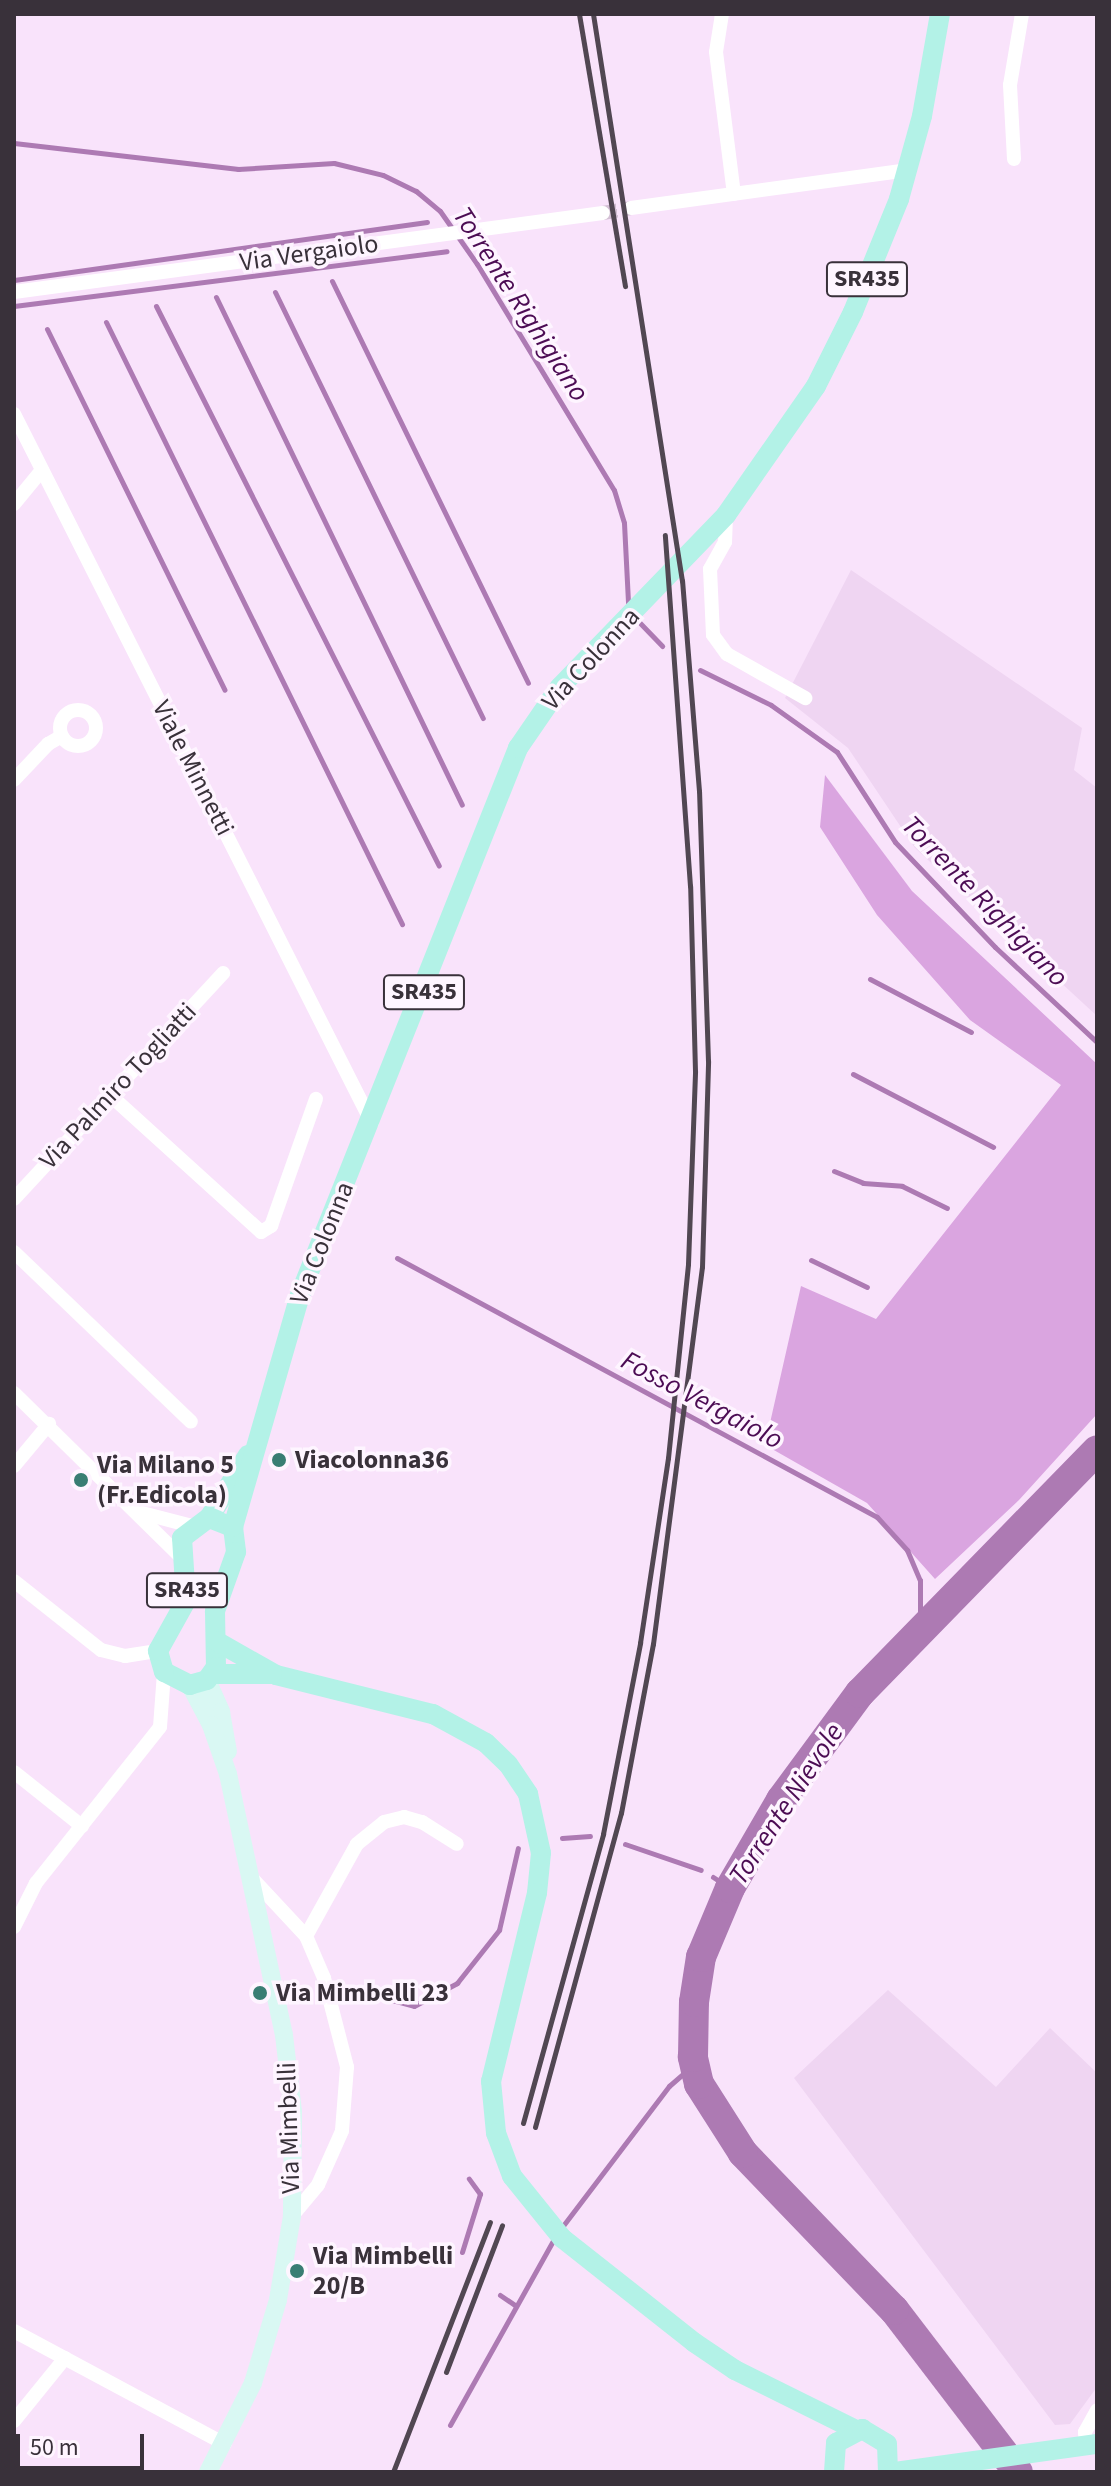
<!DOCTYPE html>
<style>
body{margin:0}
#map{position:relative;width:1111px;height:2486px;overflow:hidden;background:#f9e3fb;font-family:"Source Sans 3",sans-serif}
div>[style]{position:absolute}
.built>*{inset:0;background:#efd5f2}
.forest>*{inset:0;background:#daa5e0}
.stream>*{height:5px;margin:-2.5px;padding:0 2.5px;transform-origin:2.5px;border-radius:2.5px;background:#ad7ab3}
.river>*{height:30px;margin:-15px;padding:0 15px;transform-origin:15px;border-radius:15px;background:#ad7ab3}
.street-tunnel>*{height:14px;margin-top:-7px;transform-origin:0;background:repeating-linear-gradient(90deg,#d3bfd4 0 14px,transparent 0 21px)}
.street>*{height:14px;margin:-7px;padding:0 7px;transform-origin:7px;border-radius:7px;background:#fff}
.street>.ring{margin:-7px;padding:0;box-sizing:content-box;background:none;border:14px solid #fff;border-radius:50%}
.secondary>*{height:18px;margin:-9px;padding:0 9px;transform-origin:9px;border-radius:9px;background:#d9f8f3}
.primary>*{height:20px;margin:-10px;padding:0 10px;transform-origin:10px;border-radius:10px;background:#b3f2e7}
.rail>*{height:5px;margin:-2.5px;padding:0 2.5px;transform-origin:2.5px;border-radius:2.5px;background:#514752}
.dots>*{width:22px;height:22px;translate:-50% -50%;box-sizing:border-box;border:4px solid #fef5ff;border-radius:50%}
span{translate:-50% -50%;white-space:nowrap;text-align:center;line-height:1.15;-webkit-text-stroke:7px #fef5ff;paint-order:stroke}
.shield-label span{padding:2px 6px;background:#fef5ff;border:2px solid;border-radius:6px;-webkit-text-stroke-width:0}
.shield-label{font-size:24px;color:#39313a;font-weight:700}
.street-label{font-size:26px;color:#39313a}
.poi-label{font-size:26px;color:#39313a;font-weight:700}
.left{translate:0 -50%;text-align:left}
.water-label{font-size:28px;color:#4c0c54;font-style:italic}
.frame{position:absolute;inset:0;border:16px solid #39313a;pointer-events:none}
.scale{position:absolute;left:16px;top:2434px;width:128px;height:36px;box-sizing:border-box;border:4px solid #39313a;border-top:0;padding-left:10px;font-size:24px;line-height:28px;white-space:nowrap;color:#39313a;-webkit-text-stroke:6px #fef5ff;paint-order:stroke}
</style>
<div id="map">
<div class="built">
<div style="clip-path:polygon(851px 570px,1082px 728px,1074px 770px,1097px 788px,1097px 1016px,915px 848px,848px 748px,785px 698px)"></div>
<div style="clip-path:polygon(888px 1990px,996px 2087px,1050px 2028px,1097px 2073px,1097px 2387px,1070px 2424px,1055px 2425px,794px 2078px)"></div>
</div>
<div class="forest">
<div style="clip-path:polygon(825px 775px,912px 891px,1097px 1064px,1097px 1414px,1019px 1500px,935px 1579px,867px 1503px,765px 1445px,801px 1286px,876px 1319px,1061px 1085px,970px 1020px,877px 915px,820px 827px)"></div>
</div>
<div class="stream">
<div style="left:14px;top:143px;width:226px;rotate:6.6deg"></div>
<div style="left:238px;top:169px;width:96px;rotate:-3.6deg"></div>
<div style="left:334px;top:163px;width:50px;rotate:13.8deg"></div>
<div style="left:383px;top:175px;width:37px;rotate:26deg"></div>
<div style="left:416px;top:191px;width:31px;rotate:40deg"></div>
<div style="left:440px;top:211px;width:65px;rotate:55.1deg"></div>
<div style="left:477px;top:264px;width:264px;rotate:58.8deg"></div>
<div style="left:614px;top:490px;width:34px;rotate:73deg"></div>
<div style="left:624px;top:523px;width:80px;rotate:87.1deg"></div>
<div style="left:14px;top:280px;width:417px;rotate:-8deg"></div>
<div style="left:332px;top:281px;width:447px;rotate:64deg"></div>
<div style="left:275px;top:292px;width:474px;rotate:64deg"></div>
<div style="left:216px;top:297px;width:564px;rotate:64.16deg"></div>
<div style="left:14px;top:306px;width:436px;rotate:-7.2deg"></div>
<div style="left:156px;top:306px;width:627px;rotate:63.19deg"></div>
<div style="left:106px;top:322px;width:671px;rotate:63.82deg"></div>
<div style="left:47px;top:329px;width:402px;rotate:63.8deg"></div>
<div style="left:640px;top:623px;width:32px;rotate:46deg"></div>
<div style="left:700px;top:670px;width:79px;rotate:26.2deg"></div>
<div style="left:771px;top:705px;width:81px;rotate:35.5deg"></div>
<div style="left:837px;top:752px;width:107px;rotate:57.2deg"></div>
<div style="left:895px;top:842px;width:145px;rotate:46.4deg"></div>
<div style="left:995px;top:947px;width:139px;rotate:43deg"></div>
<div style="left:870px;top:979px;width:114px;rotate:27.7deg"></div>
<div style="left:853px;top:1074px;width:158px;rotate:27.5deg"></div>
<div style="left:834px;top:1171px;width:31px;rotate:22deg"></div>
<div style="left:863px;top:1183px;width:39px;rotate:4deg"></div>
<div style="left:902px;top:1186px;width:50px;rotate:26.1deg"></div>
<div style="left:397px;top:1258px;width:545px;rotate:28.35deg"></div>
<div style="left:877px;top:1517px;width:45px;rotate:47.7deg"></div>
<div style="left:907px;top:1550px;width:33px;rotate:67deg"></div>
<div style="left:920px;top:1580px;width:49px;rotate:90deg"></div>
<div style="left:811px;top:1260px;width:62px;rotate:25.7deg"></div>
<div style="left:562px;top:1838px;width:28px;rotate:-4deg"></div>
<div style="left:625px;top:1844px;width:80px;rotate:18.9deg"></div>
<div style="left:713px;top:1877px;width:20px;rotate:33deg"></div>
<div style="left:351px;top:1989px;width:65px;rotate:15.1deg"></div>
<div style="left:414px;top:2006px;width:49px;rotate:-28.1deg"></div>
<div style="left:457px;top:1983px;width:68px;rotate:-51.6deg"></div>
<div style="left:499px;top:1930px;width:84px;rotate:-77deg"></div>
<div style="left:562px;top:2227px;width:177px;rotate:-52.8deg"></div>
<div style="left:669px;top:2086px;width:33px;rotate:-41deg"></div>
<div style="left:462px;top:2252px;width:61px;rotate:-72.8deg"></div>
<div style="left:480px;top:2194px;width:19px;rotate:-126deg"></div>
<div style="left:500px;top:2295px;width:18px;rotate:34deg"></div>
<div style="left:450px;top:2425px;width:213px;rotate:-60.8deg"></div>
</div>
<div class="river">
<div style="left:1018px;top:2472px;width:204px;rotate:-127.4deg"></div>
<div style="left:894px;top:2310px;width:218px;rotate:-133.9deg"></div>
<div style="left:743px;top:2153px;width:82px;rotate:-122.5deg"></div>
<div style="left:699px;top:2084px;width:28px;rotate:-103deg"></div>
<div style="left:693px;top:2057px;width:55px;rotate:-89deg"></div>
<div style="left:694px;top:2002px;width:46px;rotate:-81.2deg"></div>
<div style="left:701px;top:1957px;width:75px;rotate:-67.2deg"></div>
<div style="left:730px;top:1888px;width:102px;rotate:-59.9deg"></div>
<div style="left:781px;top:1800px;width:133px;rotate:-53.6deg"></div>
<div style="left:860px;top:1693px;width:339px;rotate:-45.7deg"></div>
</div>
<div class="street-tunnel">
<div style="left:603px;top:213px;width:28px;rotate:-10deg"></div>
</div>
<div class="street">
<div style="left:722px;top:14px;width:38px;rotate:99deg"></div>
<div style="left:716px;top:52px;width:143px;rotate:82.8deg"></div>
<div style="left:1014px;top:159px;width:74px;rotate:-93.1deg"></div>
<div style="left:1010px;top:85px;width:72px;rotate:-80.4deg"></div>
<div style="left:631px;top:208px;width:280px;rotate:-7.8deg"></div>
<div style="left:14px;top:292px;width:594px;rotate:-7.64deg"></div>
<div style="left:14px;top:414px;width:794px;rotate:63.21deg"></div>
<div style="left:14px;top:504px;width:44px;rotate:-50.5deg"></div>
<div style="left:726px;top:515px;width:27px;rotate:92deg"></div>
<div style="left:725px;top:542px;width:31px;rotate:119deg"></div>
<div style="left:710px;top:569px;width:66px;rotate:87.4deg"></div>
<div style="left:713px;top:635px;width:24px;rotate:54deg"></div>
<div style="left:727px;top:654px;width:90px;rotate:29.4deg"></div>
<div class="ring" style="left:60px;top:710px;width:22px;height:22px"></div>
<div style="left:14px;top:780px;width:50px;rotate:-46.6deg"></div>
<div style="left:48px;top:744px;width:16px;rotate:-30deg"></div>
<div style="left:110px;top:1095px;width:204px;rotate:42.2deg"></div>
<div style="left:261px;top:1232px;width:12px;rotate:-31deg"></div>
<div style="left:271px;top:1226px;width:135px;rotate:-70.5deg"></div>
<div style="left:14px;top:1199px;width:308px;rotate:-47.2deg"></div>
<div style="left:14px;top:1252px;width:245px;rotate:43.8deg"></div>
<div style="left:14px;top:1393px;width:233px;rotate:44.5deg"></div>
<div style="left:14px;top:1466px;width:55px;rotate:-50.2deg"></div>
<div style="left:142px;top:1513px;width:52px;rotate:14.6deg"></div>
<div style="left:14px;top:1581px;width:111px;rotate:38.4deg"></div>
<div style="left:101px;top:1650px;width:25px;rotate:14deg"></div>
<div style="left:125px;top:1656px;width:33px;rotate:-9deg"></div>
<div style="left:14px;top:1772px;width:87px;rotate:38.5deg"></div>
<div style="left:250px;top:1876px;width:82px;rotate:47deg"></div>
<div style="left:306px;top:1936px;width:46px;rotate:66.8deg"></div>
<div style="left:324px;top:1978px;width:92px;rotate:75.5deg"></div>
<div style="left:347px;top:2067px;width:64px;rotate:94.5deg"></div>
<div style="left:342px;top:2131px;width:59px;rotate:114deg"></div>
<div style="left:318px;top:2185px;width:40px;rotate:130deg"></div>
<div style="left:14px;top:1927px;width:49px;rotate:-63.4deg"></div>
<div style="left:36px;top:1883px;width:199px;rotate:-51.5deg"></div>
<div style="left:160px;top:1727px;width:55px;rotate:-85.8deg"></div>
<div style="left:306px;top:1936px;width:105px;rotate:-61deg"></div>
<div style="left:357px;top:1844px;width:35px;rotate:-39deg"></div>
<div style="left:384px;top:1822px;width:21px;rotate:-14deg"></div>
<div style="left:404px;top:1817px;width:19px;rotate:16deg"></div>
<div style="left:422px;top:1822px;width:41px;rotate:32.2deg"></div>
<div style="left:14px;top:2331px;width:239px;rotate:28.2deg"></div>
<div style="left:14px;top:2421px;width:81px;rotate:-51deg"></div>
<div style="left:1086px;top:2444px;width:12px;rotate:-95deg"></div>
<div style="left:1085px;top:2432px;width:25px;rotate:-61deg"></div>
</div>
<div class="secondary">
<div style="left:207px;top:1680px;width:35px;rotate:66deg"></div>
<div style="left:221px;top:1712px;width:40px;rotate:80deg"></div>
<div style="left:190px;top:1685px;width:45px;rotate:62.3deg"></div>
<div style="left:211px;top:1725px;width:52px;rotate:70.9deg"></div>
<div style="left:228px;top:1774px;width:267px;rotate:77.9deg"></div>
<div style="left:284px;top:2035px;width:78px;rotate:83.3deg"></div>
<div style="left:293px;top:2112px;width:104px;rotate:90.6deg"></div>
<div style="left:292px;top:2216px;width:85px;rotate:99.5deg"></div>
<div style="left:278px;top:2300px;width:87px;rotate:106.8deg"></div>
<div style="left:253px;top:2383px;width:100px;rotate:116.8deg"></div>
</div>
<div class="primary">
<div style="left:209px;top:1518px;width:26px;rotate:21deg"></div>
<div style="left:233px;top:1527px;width:25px;rotate:83deg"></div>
<div style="left:236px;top:1552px;width:63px;rotate:109.6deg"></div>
<div style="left:215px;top:1611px;width:56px;rotate:89deg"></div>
<div style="left:216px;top:1667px;width:16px;rotate:125deg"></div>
<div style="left:207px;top:1680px;width:18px;rotate:164deg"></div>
<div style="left:190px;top:1685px;width:29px;rotate:-153deg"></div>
<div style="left:164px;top:1672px;width:22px;rotate:-106deg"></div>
<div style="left:158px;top:1651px;width:57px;rotate:-60.8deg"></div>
<div style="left:186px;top:1601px;width:63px;rotate:-93.6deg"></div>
<div style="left:182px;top:1538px;width:34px;rotate:-37deg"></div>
<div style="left:209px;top:1518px;width:74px;rotate:-58.2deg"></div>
<div style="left:233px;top:1527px;width:245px;rotate:-73.9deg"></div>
<div style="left:301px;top:1292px;width:586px;rotate:-68.25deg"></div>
<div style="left:518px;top:748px;width:74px;rotate:-55.5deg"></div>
<div style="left:560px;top:687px;width:239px;rotate:-46deg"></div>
<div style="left:726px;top:515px;width:157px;rotate:-55.1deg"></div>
<div style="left:816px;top:386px;width:83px;rotate:-63.4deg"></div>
<div style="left:853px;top:312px;width:122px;rotate:-67.8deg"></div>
<div style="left:899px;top:199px;width:86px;rotate:-74.5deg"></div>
<div style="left:922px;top:116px;width:104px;rotate:-80deg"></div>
<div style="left:216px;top:1641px;width:69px;rotate:29.5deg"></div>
<div style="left:276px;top:1675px;width:162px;rotate:14deg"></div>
<div style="left:433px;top:1714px;width:60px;rotate:28.7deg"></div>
<div style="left:486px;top:1743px;width:30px;rotate:44deg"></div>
<div style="left:508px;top:1764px;width:36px;rotate:56deg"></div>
<div style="left:528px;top:1794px;width:60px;rotate:77.6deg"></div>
<div style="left:541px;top:1853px;width:40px;rotate:95.7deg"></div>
<div style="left:537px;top:1893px;width:194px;rotate:103.7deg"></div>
<div style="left:491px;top:2081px;width:52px;rotate:84.5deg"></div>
<div style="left:496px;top:2133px;width:46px;rotate:69.6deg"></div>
<div style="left:512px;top:2176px;width:80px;rotate:51.1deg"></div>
<div style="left:562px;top:2238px;width:169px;rotate:38.3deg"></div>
<div style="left:695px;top:2343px;width:48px;rotate:34deg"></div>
<div style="left:735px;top:2370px;width:135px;rotate:26.4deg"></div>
<div style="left:213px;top:1674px;width:59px"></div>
<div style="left:834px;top:2472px;width:29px;rotate:-86deg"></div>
<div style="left:836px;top:2443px;width:30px;rotate:-28deg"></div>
<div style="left:862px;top:2429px;width:29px;rotate:31deg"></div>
<div style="left:887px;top:2444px;width:28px;rotate:88deg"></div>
<div style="left:895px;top:2472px;width:204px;rotate:-7.9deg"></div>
</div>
<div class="rail">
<div style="left:579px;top:14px;width:276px;rotate:80.4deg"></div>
<div style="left:523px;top:2123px;width:300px;rotate:-74.5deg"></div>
<div style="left:603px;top:1834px;width:195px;rotate:-79deg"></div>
<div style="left:640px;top:1643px;width:187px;rotate:-81.4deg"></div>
<div style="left:668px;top:1458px;width:195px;rotate:-84.1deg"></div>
<div style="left:688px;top:1264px;width:193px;rotate:-87.9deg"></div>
<div style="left:695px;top:1071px;width:185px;rotate:-91.5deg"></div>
<div style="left:690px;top:886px;width:352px;rotate:-94.1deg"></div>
<div style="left:535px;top:2127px;width:326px;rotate:-74.7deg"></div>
<div style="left:621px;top:1813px;width:172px;rotate:-79.3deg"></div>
<div style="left:653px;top:1644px;width:380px;rotate:-82.6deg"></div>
<div style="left:702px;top:1267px;width:206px;rotate:-88.3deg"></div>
<div style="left:708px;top:1061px;width:270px;rotate:-91.9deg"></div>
<div style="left:699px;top:791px;width:211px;rotate:-94.6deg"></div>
<div style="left:682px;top:581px;width:574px;rotate:-98.92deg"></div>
<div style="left:446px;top:2372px;width:157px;rotate:-69.1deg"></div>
<div style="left:393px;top:2472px;width:268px;rotate:-68.8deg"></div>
</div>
<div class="dots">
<div style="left:279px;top:1460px;background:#397e73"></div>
<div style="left:81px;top:1480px;background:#397e73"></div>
<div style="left:260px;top:1993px;background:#397e73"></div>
<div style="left:297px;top:2271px;background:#397e73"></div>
</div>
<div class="shield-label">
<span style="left:867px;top:279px">SR435</span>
<span style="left:424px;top:992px">SR435</span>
<span style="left:187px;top:1590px">SR435</span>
</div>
<div class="street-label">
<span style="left:309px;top:253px;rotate:-8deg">Via Vergaiolo</span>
<span style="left:591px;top:659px;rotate:-47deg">Via Colonna</span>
<span style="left:193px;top:768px;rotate:63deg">Viale Minnetti</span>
<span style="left:118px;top:1086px;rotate:-47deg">Via Palmiro Togliatti</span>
<span style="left:322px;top:1243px;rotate:-68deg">Via Colonna</span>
<span style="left:289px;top:2128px;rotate:-92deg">Via Mimbelli</span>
</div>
<div class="poi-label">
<span class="left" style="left:295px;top:1460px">Viacolonna36</span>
<span class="left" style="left:97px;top:1480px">Via Milano 5<br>(Fr.Edicola)</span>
<span class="left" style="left:276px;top:1993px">Via Mimbelli 23</span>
<span class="left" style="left:313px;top:2271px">Via Mimbelli<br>20/B</span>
</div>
<div class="water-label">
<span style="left:521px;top:304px;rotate:57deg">Torrente Righigiano</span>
<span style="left:985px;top:901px;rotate:46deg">Torrente Righigiano</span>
<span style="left:702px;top:1400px;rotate:28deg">Fosso Vergaiolo</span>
<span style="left:786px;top:1804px;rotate:-57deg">Torrente Nievole</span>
</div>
<div class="frame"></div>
<div class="scale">50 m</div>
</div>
